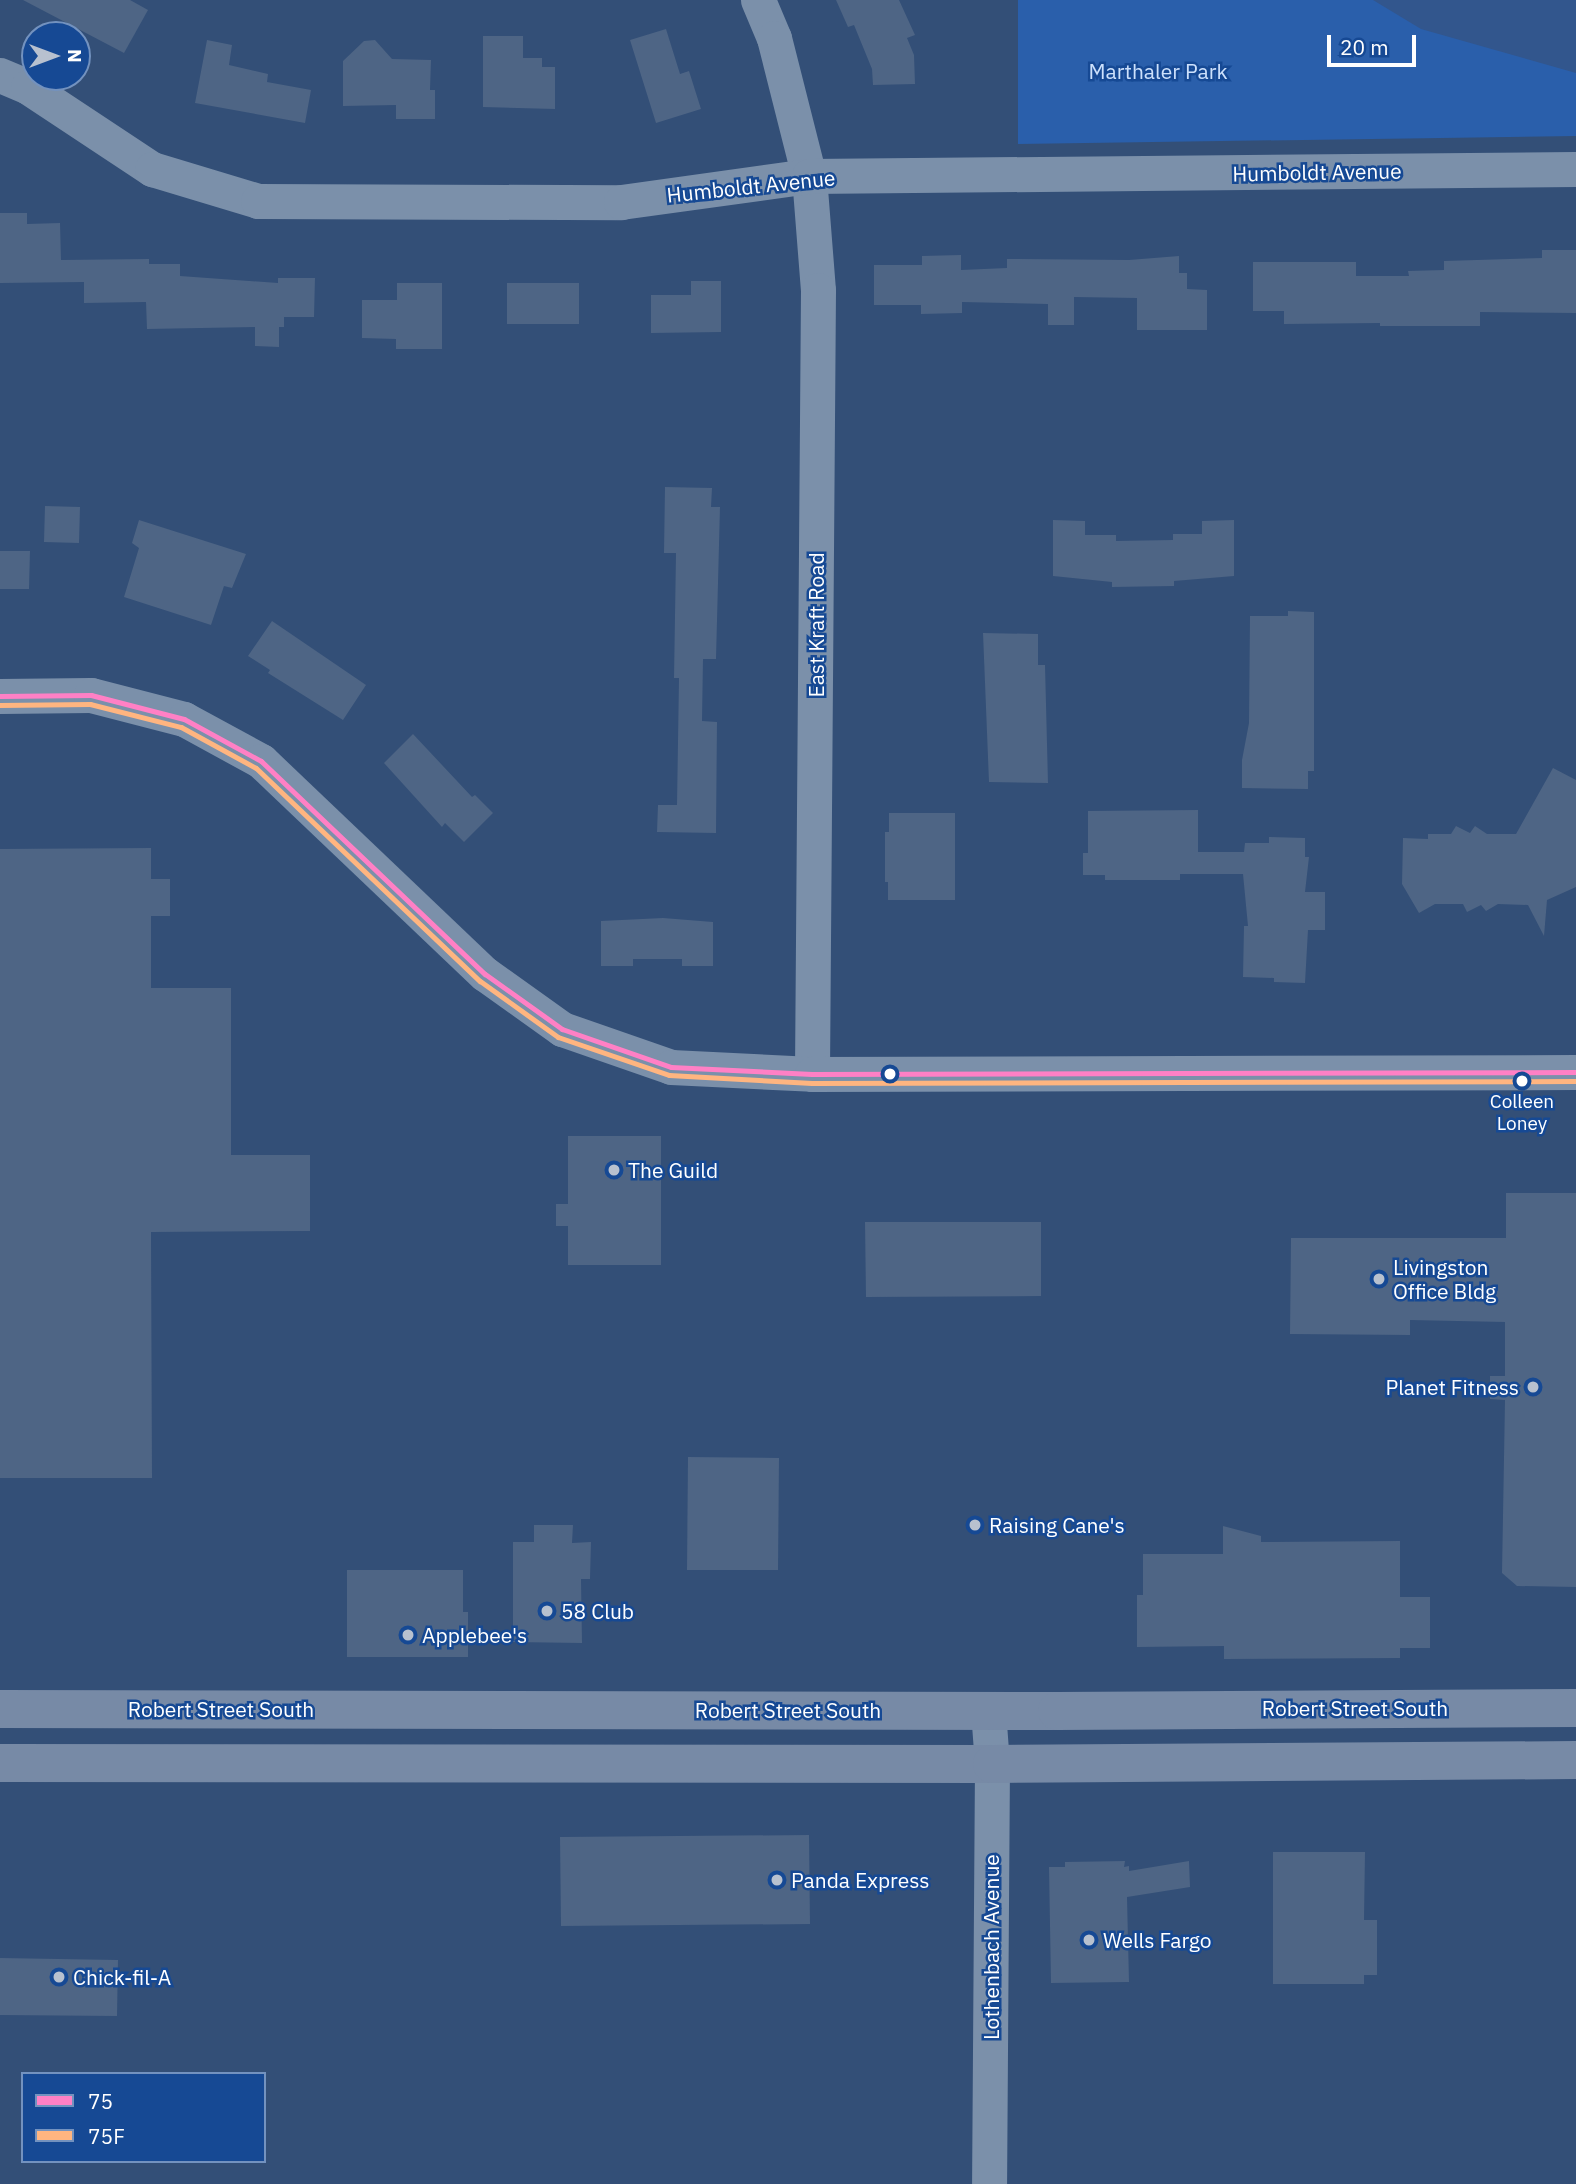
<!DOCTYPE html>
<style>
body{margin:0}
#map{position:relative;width:1576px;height:2184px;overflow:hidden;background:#334f77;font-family:"IBM Plex Sans",sans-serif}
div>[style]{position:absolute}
.green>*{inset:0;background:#2a5fab}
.water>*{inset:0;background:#32568d}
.building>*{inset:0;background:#4e6585}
.street>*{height:35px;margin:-17.5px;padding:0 17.5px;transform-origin:17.5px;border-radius:17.5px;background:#7b90aa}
.secondary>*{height:38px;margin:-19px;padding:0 19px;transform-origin:19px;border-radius:19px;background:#778aa6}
.bus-1>*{height:5px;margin:-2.5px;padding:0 2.5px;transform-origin:2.5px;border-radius:2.5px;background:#ff80c5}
.bus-2>*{height:5px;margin:-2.5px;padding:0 2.5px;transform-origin:2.5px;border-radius:2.5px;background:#ffb580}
.dots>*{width:19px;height:19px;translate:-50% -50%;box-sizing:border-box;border:4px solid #164994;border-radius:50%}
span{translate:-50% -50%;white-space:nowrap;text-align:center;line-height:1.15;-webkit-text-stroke:5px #164994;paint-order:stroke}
.bus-label{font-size:19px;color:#fff}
.park-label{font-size:21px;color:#cde1fc}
.street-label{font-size:21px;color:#fff}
.poi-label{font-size:21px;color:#fff}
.left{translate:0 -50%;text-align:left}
.right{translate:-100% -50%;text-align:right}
.legend{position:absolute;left:21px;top:2072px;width:245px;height:91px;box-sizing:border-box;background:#164994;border:2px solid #7392bf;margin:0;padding:9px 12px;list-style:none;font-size:21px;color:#fff}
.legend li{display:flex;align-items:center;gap:14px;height:35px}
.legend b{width:35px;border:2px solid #7392bf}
.north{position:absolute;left:21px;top:21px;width:70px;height:70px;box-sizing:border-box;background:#164994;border:2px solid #7392bf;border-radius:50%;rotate:90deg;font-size:19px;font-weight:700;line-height:28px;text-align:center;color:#fff}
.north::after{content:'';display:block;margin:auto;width:24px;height:32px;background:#b8c1cf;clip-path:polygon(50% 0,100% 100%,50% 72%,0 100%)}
.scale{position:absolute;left:1327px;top:35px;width:89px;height:32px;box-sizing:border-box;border:4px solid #fff;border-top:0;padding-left:9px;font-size:21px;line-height:24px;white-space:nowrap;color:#fff;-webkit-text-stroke:5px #164994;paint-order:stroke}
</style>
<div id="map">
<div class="green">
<div style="clip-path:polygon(1018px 0,1576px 0,1576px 136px,1018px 144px)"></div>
</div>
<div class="water">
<div style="clip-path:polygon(1373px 0,1576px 0,1576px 73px,1421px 29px)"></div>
</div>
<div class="building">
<div style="clip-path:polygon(23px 0,130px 0,148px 10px,124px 53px)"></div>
<div style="clip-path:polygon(836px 0,899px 0,915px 35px,907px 38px,914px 55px,915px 84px,873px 85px,872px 69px,854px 25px,848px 27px)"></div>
<div style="clip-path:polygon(666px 29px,680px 74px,689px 71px,701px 109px,656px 123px,630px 40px)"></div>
<div style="clip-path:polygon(483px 36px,523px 36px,523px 58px,542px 58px,542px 67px,555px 67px,555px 109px,483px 107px)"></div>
<div style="clip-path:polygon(207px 40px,232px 45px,229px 65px,268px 74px,267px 82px,311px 90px,305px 123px,195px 103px)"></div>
<div style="clip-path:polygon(375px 40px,392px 59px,431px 60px,430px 90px,435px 90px,435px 119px,396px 119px,396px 105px,343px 106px,343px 61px,364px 41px)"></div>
<div style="clip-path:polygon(0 213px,27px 213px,27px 224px,60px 223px,61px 260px,149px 259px,149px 264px,180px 264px,180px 276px,278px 283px,278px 278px,315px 278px,314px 317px,284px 317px,284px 327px,279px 327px,279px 347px,255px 346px,255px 327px,147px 329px,146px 302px,84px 303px,84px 282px,0 283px)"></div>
<div style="clip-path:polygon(1542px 250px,1576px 250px,1576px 313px,1480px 312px,1480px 326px,1380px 326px,1380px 323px,1284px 324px,1284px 311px,1253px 311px,1253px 262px,1356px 262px,1356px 276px,1409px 276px,1408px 271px,1444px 270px,1444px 261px,1542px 258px)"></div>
<div style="clip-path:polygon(961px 255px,961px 270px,1007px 268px,1007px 259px,1129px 260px,1179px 256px,1179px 273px,1187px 273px,1187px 289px,1207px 290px,1207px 330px,1137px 330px,1137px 298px,1074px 297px,1074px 325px,1048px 325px,1048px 304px,962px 302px,962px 313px,921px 314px,921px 305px,874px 305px,874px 265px,922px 265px,922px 256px)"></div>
<div style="clip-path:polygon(691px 281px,721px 281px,721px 332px,651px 333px,651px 295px,691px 295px)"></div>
<div style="clip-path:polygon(397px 283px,442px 283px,442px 349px,396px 349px,396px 339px,362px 338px,362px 300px,397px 300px)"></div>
<div style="clip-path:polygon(507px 283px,579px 283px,579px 324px,507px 324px)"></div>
<div style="clip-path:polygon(665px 487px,712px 488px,711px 507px,720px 507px,716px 659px,703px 659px,702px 721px,717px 722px,716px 833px,657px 832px,658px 805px,677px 805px,679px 678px,674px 678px,676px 553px,664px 553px)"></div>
<div style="clip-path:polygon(45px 506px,80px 507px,79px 543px,44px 542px)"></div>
<div style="clip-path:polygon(139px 520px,246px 554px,232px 588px,224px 586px,211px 625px,124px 597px,139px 548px,132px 543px)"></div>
<div style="clip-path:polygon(1053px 520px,1085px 521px,1085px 535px,1116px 535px,1116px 541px,1173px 540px,1173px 534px,1202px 534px,1202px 521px,1234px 520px,1234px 576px,1174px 581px,1174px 586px,1112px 587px,1112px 582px,1053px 576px)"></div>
<div style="clip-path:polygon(0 551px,30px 551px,29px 589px,0 589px)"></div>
<div style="clip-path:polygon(1288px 611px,1314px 612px,1314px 771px,1308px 771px,1308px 789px,1242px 788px,1242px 760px,1249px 723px,1250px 616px,1288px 616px)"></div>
<div style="clip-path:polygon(272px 621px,366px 685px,343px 720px,268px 673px,270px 670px,248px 656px)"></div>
<div style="clip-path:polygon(983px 633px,1038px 634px,1038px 665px,1045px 665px,1048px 783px,989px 782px)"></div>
<div style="clip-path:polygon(413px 734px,472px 797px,475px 795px,493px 813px,464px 842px,445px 823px,442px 827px,384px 763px)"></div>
<div style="clip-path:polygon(1553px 768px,1576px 780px,1576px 887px,1547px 900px,1544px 936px,1528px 905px,1498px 904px,1486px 911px,1481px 905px,1467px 912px,1463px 904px,1435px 904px,1419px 913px,1402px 884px,1403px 838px,1428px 839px,1428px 834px,1451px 834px,1456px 826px,1470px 833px,1475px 826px,1487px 834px,1516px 834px)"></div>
<div style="clip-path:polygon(1198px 810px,1198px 852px,1244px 852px,1245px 843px,1269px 843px,1269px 837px,1305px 838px,1305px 857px,1309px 857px,1305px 892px,1325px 892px,1325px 930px,1308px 930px,1305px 983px,1274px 982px,1274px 978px,1243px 977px,1244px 926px,1248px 926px,1243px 874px,1180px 874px,1180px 880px,1105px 880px,1105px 875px,1083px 875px,1083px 853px,1088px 853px,1088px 811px)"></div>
<div style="clip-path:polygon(889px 813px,955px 813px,955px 900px,888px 900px,888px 882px,885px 882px,885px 832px,889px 832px)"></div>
<div style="clip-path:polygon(151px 848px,151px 879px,170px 879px,170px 916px,151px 916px,151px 988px,231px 988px,231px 1155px,310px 1155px,310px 1231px,151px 1232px,152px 1478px,0 1478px,0 849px)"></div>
<div style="clip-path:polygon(663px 918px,713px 922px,713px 966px,682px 966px,682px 959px,633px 959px,633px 966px,601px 966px,601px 921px)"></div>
<div style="clip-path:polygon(568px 1136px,661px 1136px,661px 1265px,568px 1265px,568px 1226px,556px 1226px,556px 1204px,568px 1204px)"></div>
<div style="clip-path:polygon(1506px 1193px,1576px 1193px,1576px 1587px,1517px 1586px,1502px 1573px,1505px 1400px,1490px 1399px,1490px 1376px,1505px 1376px,1505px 1322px,1410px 1320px,1410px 1335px,1290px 1334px,1291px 1238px,1506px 1238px)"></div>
<div style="clip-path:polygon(865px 1222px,1041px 1222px,1041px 1296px,866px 1297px)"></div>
<div style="clip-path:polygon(688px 1457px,779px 1458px,778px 1570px,687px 1570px)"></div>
<div style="clip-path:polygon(534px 1525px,573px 1525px,572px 1543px,591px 1542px,590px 1579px,581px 1579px,582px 1643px,513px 1642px,513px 1542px,534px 1542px)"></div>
<div style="clip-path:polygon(1223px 1526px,1261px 1536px,1261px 1542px,1400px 1541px,1400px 1597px,1430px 1597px,1430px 1648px,1400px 1648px,1400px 1658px,1224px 1659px,1224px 1646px,1137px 1647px,1137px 1595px,1143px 1595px,1143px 1554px,1223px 1554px)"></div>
<div style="clip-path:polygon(347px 1570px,463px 1570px,463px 1612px,468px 1612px,468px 1657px,347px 1657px)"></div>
<div style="clip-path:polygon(809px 1835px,810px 1924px,561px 1926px,560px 1837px)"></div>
<div style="clip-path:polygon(1273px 1852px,1365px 1852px,1364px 1920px,1377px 1920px,1377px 1975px,1364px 1975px,1364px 1984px,1273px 1984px)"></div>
<div style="clip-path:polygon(1125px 1861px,1124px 1867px,1129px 1866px,1129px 1871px,1189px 1861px,1190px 1887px,1127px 1897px,1129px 1982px,1051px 1983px,1049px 1867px,1065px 1867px,1065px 1862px)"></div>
<div style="clip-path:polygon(0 1958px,118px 1960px,117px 2016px,0 2015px)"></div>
</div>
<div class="street">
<div style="left:758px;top:0;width:41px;rotate:67.2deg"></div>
<div style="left:774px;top:38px;width:142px;rotate:75.8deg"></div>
<div style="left:809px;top:176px;width:114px;rotate:85.5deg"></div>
<div style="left:818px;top:290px;width:784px;rotate:90.44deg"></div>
<div style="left:0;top:75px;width:30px;rotate:23deg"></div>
<div style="left:28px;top:87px;width:149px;rotate:33.5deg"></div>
<div style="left:152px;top:169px;width:111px;rotate:16.8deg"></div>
<div style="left:258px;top:201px;width:363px;rotate:0.2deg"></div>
<div style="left:621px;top:202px;width:190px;rotate:-7.9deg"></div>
<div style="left:809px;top:176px;width:767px;rotate:-0.52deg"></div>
<div style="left:0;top:696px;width:91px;rotate:-0.6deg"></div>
<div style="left:91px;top:695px;width:96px;rotate:14.5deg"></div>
<div style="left:184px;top:719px;width:88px;rotate:28.6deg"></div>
<div style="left:261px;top:761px;width:309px;rotate:43.6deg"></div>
<div style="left:485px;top:974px;width:95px;rotate:35.5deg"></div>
<div style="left:562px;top:1029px;width:115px;rotate:19.2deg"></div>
<div style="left:671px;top:1067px;width:141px;rotate:2.8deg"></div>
<div style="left:812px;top:1074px;width:764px;rotate:-0.15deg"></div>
<div style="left:988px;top:1710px;width:54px;rotate:85.8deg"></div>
<div style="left:992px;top:1764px;width:420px;rotate:90.4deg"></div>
</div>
<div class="secondary">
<div style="left:0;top:1709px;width:1057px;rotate:0.11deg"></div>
<div style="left:1057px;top:1711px;width:519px;rotate:-0.33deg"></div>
<div style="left:0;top:1763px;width:992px;rotate:0.06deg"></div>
<div style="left:992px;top:1764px;width:584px;rotate:-0.39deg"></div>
</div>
<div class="bus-1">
<div style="left:0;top:696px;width:91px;rotate:-0.6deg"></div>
<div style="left:91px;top:695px;width:96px;rotate:14.5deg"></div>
<div style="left:184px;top:719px;width:88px;rotate:28.6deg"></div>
<div style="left:261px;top:761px;width:309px;rotate:43.6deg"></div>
<div style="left:485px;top:974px;width:95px;rotate:35.5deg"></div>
<div style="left:562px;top:1029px;width:115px;rotate:19.2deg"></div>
<div style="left:671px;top:1067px;width:141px;rotate:2.8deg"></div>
<div style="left:812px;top:1074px;width:764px;rotate:-0.15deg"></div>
</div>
<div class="bus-2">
<div style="left:0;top:705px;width:90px;rotate:-0.6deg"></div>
<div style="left:90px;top:704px;width:94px;rotate:14.2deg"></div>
<div style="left:181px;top:727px;width:85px;rotate:28.7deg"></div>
<div style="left:256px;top:768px;width:309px;rotate:43.6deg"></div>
<div style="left:480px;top:981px;width:96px;rotate:35.7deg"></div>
<div style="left:558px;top:1037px;width:117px;rotate:18.9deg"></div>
<div style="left:669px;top:1075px;width:143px;rotate:3.2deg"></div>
<div style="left:812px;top:1083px;width:764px;rotate:-0.15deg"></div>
</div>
<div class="dots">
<div style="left:890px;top:1074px;background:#fff"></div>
<div style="left:1522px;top:1081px;background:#fff"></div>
<div style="left:614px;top:1170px;background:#b8c1cf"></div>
<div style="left:1379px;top:1279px;background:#b8c1cf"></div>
<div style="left:1533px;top:1387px;background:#b8c1cf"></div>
<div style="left:975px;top:1525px;background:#b8c1cf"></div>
<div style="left:547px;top:1611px;background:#b8c1cf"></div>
<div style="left:408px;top:1635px;background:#b8c1cf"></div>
<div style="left:777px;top:1880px;background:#b8c1cf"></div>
<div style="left:1089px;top:1940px;background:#b8c1cf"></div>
<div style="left:59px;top:1977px;background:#b8c1cf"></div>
</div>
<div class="bus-label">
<span style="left:1522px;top:1113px">Colleen<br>Loney</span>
</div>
<div class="park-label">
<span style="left:1158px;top:71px">Marthaler Park</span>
</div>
<div class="street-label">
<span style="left:1317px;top:172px;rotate:-1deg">Humboldt Avenue</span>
<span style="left:751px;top:186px;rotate:-6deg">Humboldt Avenue</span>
<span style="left:816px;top:625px;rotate:-90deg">East Kraft Road</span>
<span style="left:1355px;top:1708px">Robert Street South</span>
<span style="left:221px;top:1709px">Robert Street South</span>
<span style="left:788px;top:1710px">Robert Street South</span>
<span style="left:991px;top:1947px;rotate:-90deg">Lothenbach Avenue</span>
</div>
<div class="poi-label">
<span class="left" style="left:628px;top:1170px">The Guild</span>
<span class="left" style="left:1393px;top:1279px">Livingston<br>Office Bldg</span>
<span class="right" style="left:1519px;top:1387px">Planet Fitness</span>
<span class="left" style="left:989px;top:1525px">Raising Cane's</span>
<span class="left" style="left:561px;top:1611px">58 Club</span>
<span class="left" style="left:422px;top:1635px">Applebee's</span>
<span class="left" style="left:791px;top:1880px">Panda Express</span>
<span class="left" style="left:1103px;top:1940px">Wells Fargo</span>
<span class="left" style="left:73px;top:1977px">Chick-fil-A</span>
</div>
<ul class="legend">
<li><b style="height:9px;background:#ff80c5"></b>75</li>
<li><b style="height:9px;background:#ffb580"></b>75F</li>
</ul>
<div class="north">N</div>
<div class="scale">20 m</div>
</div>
